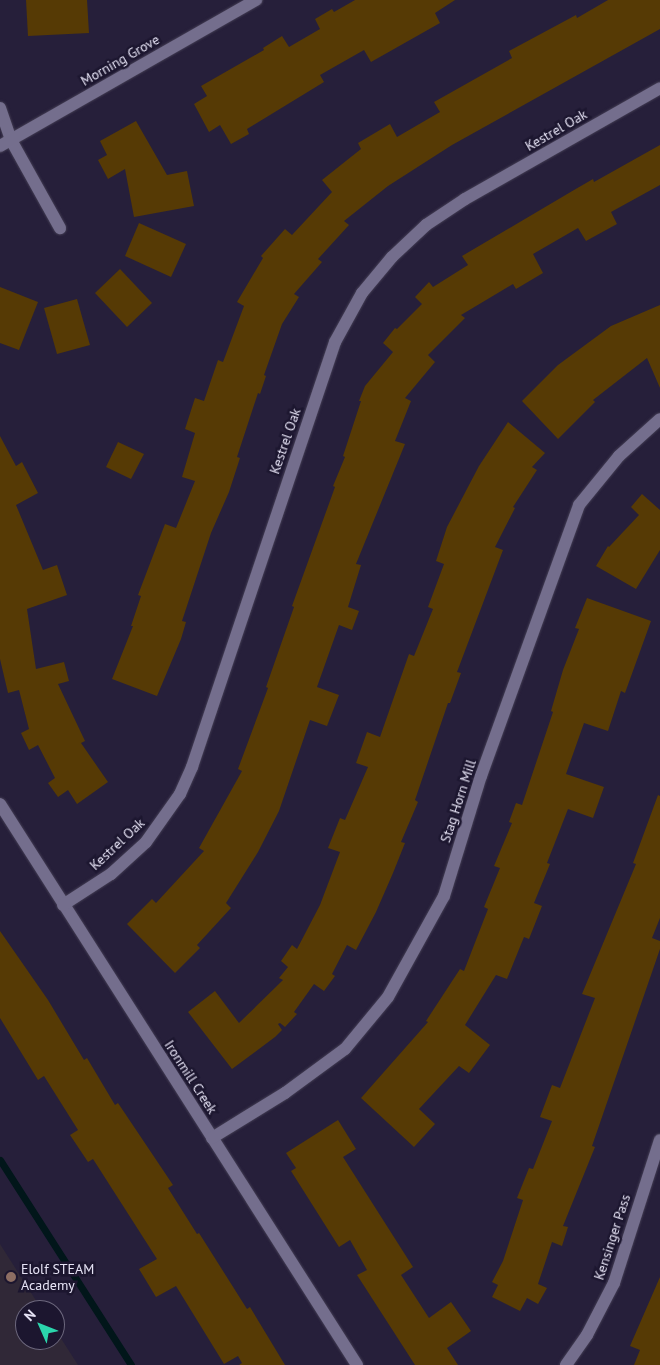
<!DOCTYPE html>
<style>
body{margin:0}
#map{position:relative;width:660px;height:1365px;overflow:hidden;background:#261f3a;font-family:"PT Sans",sans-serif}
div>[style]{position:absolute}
.education>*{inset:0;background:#302837}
.stream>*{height:7px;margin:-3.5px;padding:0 3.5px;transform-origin:3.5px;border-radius:3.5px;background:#01161a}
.building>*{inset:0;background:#563a05}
.roads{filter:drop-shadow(0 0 1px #433d53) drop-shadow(0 0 1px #433d53)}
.minor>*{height:12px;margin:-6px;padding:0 6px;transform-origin:6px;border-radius:6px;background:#746e8d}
.dots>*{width:14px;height:14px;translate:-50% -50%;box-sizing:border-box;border:2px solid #1c162f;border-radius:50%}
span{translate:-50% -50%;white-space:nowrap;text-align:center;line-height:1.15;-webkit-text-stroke:5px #1c162f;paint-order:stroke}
.street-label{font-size:14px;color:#e6e3f5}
.poi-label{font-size:14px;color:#e6e3f5}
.left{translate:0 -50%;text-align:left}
.north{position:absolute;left:15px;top:1300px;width:50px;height:50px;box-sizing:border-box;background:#1c162f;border:1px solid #6d687e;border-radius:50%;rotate:314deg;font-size:14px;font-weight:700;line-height:20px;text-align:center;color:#e6e3f5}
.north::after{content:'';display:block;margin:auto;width:18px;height:22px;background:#2bd5ac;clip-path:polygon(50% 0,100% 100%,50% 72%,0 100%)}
</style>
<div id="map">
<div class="education">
<div style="clip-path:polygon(0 1244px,42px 1310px,25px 1310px,25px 1340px,55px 1340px,55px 1329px,78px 1365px,0 1365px)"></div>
</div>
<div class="stream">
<div style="left:0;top:1160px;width:243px;rotate:57.4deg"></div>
</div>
<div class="building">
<div style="clip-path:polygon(26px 0,87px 0,89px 33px,28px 36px)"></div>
<div style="clip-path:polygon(355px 0,455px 0,435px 13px,440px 23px,371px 62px,364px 50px,320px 75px,324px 82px,247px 129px,249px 134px,231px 144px,220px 125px,209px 132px,194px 104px,207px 96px,201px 86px,264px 50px,263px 48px,282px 36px,289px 47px,320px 29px,315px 19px,332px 9px,334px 12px)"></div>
<div style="clip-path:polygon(608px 0,660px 0,660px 29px,452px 145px,388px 186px,344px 221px,349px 225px,318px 259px,322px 262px,294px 294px,299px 297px,282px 324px,264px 375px,266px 376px,260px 394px,258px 393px,237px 457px,240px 458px,229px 492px,211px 533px,182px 621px,186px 622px,181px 639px,157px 696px,112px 679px,133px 626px,131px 626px,141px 596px,138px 595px,165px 524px,176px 528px,195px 481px,182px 477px,195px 433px,185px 429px,195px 398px,204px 401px,218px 360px,223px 362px,244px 306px,237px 302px,263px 258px,261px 256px,285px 229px,292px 235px,332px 192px,322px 180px,361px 149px,358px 143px,390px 124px,397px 137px,440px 112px,434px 102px,512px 58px,509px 51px,576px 15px,577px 18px)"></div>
<div style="clip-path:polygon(136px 121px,167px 175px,187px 171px,194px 206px,134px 217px,125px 169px,108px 179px,98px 160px,107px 155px,100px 141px)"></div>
<div style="clip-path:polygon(660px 145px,660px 185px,611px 212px,617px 224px,586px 241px,578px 228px,533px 254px,543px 273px,516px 289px,513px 284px,461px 315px,465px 318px,428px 355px,435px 362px,405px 398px,411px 401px,395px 441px,405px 444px,356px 564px,361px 565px,348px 607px,359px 611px,352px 630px,339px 625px,317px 687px,339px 695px,327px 726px,310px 720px,279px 811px,258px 852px,226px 903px,231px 908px,197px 945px,200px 948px,175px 973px,127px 924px,152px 899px,156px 903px,204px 851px,199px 848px,242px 771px,238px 769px,268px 688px,266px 687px,294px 607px,292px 606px,335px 487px,333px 486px,345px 457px,343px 456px,361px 401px,359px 401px,365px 386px,393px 352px,383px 343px,395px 328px,397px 329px,422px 304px,415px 297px,429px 282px,433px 287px,468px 265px,462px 256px,574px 190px,593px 179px,594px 182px)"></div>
<div style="clip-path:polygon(139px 223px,186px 244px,171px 277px,125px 256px)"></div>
<div style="clip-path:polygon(120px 269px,152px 303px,127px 327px,95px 293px)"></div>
<div style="clip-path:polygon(0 287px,38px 302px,19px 350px,0 343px)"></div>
<div style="clip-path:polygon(77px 299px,90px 345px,57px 354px,44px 308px)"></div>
<div style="clip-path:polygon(660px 305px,660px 388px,647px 358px,593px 400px,595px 402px,558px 439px,522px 401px,558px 365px,611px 326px)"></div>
<div style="clip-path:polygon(508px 422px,545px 453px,532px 467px,537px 470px,513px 507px,515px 508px,495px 547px,503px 550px,457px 672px,461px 673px,450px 703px,448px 703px,415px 800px,418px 802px,401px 842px,405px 843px,393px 873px,376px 912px,356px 950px,347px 945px,332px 974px,335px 976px,324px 991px,314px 984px,294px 1012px,297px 1014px,285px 1027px,280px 1023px,278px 1024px,282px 1030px,275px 1037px,232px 1069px,188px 1012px,215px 991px,239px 1023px,283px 980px,279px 978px,288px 967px,281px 961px,292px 945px,297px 949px,320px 905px,340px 852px,328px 848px,340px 818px,345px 820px,368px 767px,356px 763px,367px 732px,380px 737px,409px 654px,414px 656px,433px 609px,428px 607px,444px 564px,436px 561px,447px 527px,479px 466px)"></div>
<div style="clip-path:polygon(0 436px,16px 466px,22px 462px,38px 493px,16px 505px,43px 570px,57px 565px,67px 595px,27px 609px,36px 669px,64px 662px,69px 681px,58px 684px,85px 741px,81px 743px,108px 782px,77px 804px,68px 790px,58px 797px,48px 783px,55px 778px,38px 745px,29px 750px,21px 733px,29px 729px,19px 690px,8px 693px,0 659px)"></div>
<div style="clip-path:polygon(118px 442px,144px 454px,131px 479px,106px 467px)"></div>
<div style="clip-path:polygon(642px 494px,660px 510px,660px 550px,636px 589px,596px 566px,608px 546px,609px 547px,639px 515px,631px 507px)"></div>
<div style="clip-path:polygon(587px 598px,651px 621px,625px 693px,621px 691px,608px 731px,584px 723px,566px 774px,604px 787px,593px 818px,568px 809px,547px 863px,550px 864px,534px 903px,542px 906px,529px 939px,524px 937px,507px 979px,496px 975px,465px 1025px,490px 1045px,469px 1073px,459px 1066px,419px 1109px,435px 1124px,414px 1147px,361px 1098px,428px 1022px,426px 1021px,460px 969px,464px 971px,488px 909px,484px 907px,500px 868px,494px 866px,512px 823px,509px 822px,516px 803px,522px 805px,553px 712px,551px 711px,563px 670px,579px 629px,575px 628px)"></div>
<div style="clip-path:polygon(658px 795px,660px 796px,660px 918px,652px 938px,660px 941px,660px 949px,592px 1146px,595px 1147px,563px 1226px,568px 1227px,562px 1246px,552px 1242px,538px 1284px,547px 1288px,538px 1304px,527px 1298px,520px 1311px,492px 1297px,498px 1285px,492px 1282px,503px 1261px,523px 1200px,517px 1198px,529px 1168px,533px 1169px,552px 1121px,540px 1117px,552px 1085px,560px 1088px,595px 998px,582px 994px,636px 864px,633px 863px)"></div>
<div style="clip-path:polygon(0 931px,48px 1000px,84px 1060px,87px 1058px,115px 1105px,118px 1103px,173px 1185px,168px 1188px,197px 1234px,199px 1233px,247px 1309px,250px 1307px,285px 1365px,239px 1365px,242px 1363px,238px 1356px,224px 1364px,176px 1286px,156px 1297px,139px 1269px,157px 1259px,93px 1159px,88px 1162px,70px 1135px,78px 1130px,44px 1076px,38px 1080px,0 1018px)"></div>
<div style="clip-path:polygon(338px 1120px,356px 1149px,343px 1157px,413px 1267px,401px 1275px,429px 1318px,451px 1302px,471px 1331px,447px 1348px,458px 1365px,415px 1365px,357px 1275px,367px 1270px,350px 1240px,339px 1247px,291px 1171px,296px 1168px,286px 1153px)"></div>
<div style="clip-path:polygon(660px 1277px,660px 1365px,634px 1365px,640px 1350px,630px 1346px)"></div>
</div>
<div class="roads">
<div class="minor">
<div style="left:0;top:108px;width:34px;rotate:71deg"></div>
<div style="left:11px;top:140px;width:101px;rotate:60.9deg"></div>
<div style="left:0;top:146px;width:295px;rotate:-29.7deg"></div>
<div style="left:0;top:804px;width:665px;rotate:57.53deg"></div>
<div style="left:63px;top:905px;width:57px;rotate:-32.9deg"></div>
<div style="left:111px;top:874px;width:47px;rotate:-42.4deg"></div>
<div style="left:146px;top:842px;width:59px;rotate:-54.7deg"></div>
<div style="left:180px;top:794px;width:30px;rotate:-66deg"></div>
<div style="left:192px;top:767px;width:448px;rotate:-71.4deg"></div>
<div style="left:335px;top:342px;width:56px;rotate:-61.1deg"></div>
<div style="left:362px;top:293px;width:47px;rotate:-50.2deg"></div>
<div style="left:392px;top:257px;width:47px;rotate:-43.3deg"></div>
<div style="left:426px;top:225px;width:47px;rotate:-33.7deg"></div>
<div style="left:465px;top:199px;width:224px;rotate:-29.6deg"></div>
<div style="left:212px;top:1138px;width:86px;rotate:-31.7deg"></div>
<div style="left:285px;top:1093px;width:74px;rotate:-36.3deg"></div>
<div style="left:345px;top:1049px;width:67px;rotate:-50.4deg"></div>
<div style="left:388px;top:997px;width:115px;rotate:-61deg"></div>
<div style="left:444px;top:896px;width:126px;rotate:-72.9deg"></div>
<div style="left:481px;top:776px;width:288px;rotate:-70.1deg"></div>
<div style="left:579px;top:505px;width:63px;rotate:-50.8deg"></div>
<div style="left:619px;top:456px;width:55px;rotate:-42.1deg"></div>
<div style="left:566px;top:1365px;width:37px;rotate:-55deg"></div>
<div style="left:587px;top:1335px;width:59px;rotate:-62.6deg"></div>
<div style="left:614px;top:1283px;width:150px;rotate:-72.2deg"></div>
</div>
</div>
<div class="dots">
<div style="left:11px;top:1277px;background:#8d6e63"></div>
</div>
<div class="street-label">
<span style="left:120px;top:60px;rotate:-30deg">Morning Grove</span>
<span style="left:556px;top:130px;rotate:-30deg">Kestrel Oak</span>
<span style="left:285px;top:441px;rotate:-71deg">Kestrel Oak</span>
<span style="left:458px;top:801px;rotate:-72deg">Stag Horn Mill</span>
<span style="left:117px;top:844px;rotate:-43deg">Kestrel Oak</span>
<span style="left:191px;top:1077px;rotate:57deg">Ironmill Creek</span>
<span style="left:612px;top:1237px;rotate:-72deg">Kensinger Pass</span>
</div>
<div class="poi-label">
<span class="left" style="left:21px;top:1277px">Elolf STEAM<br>Academy</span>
</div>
<div class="north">N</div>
</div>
